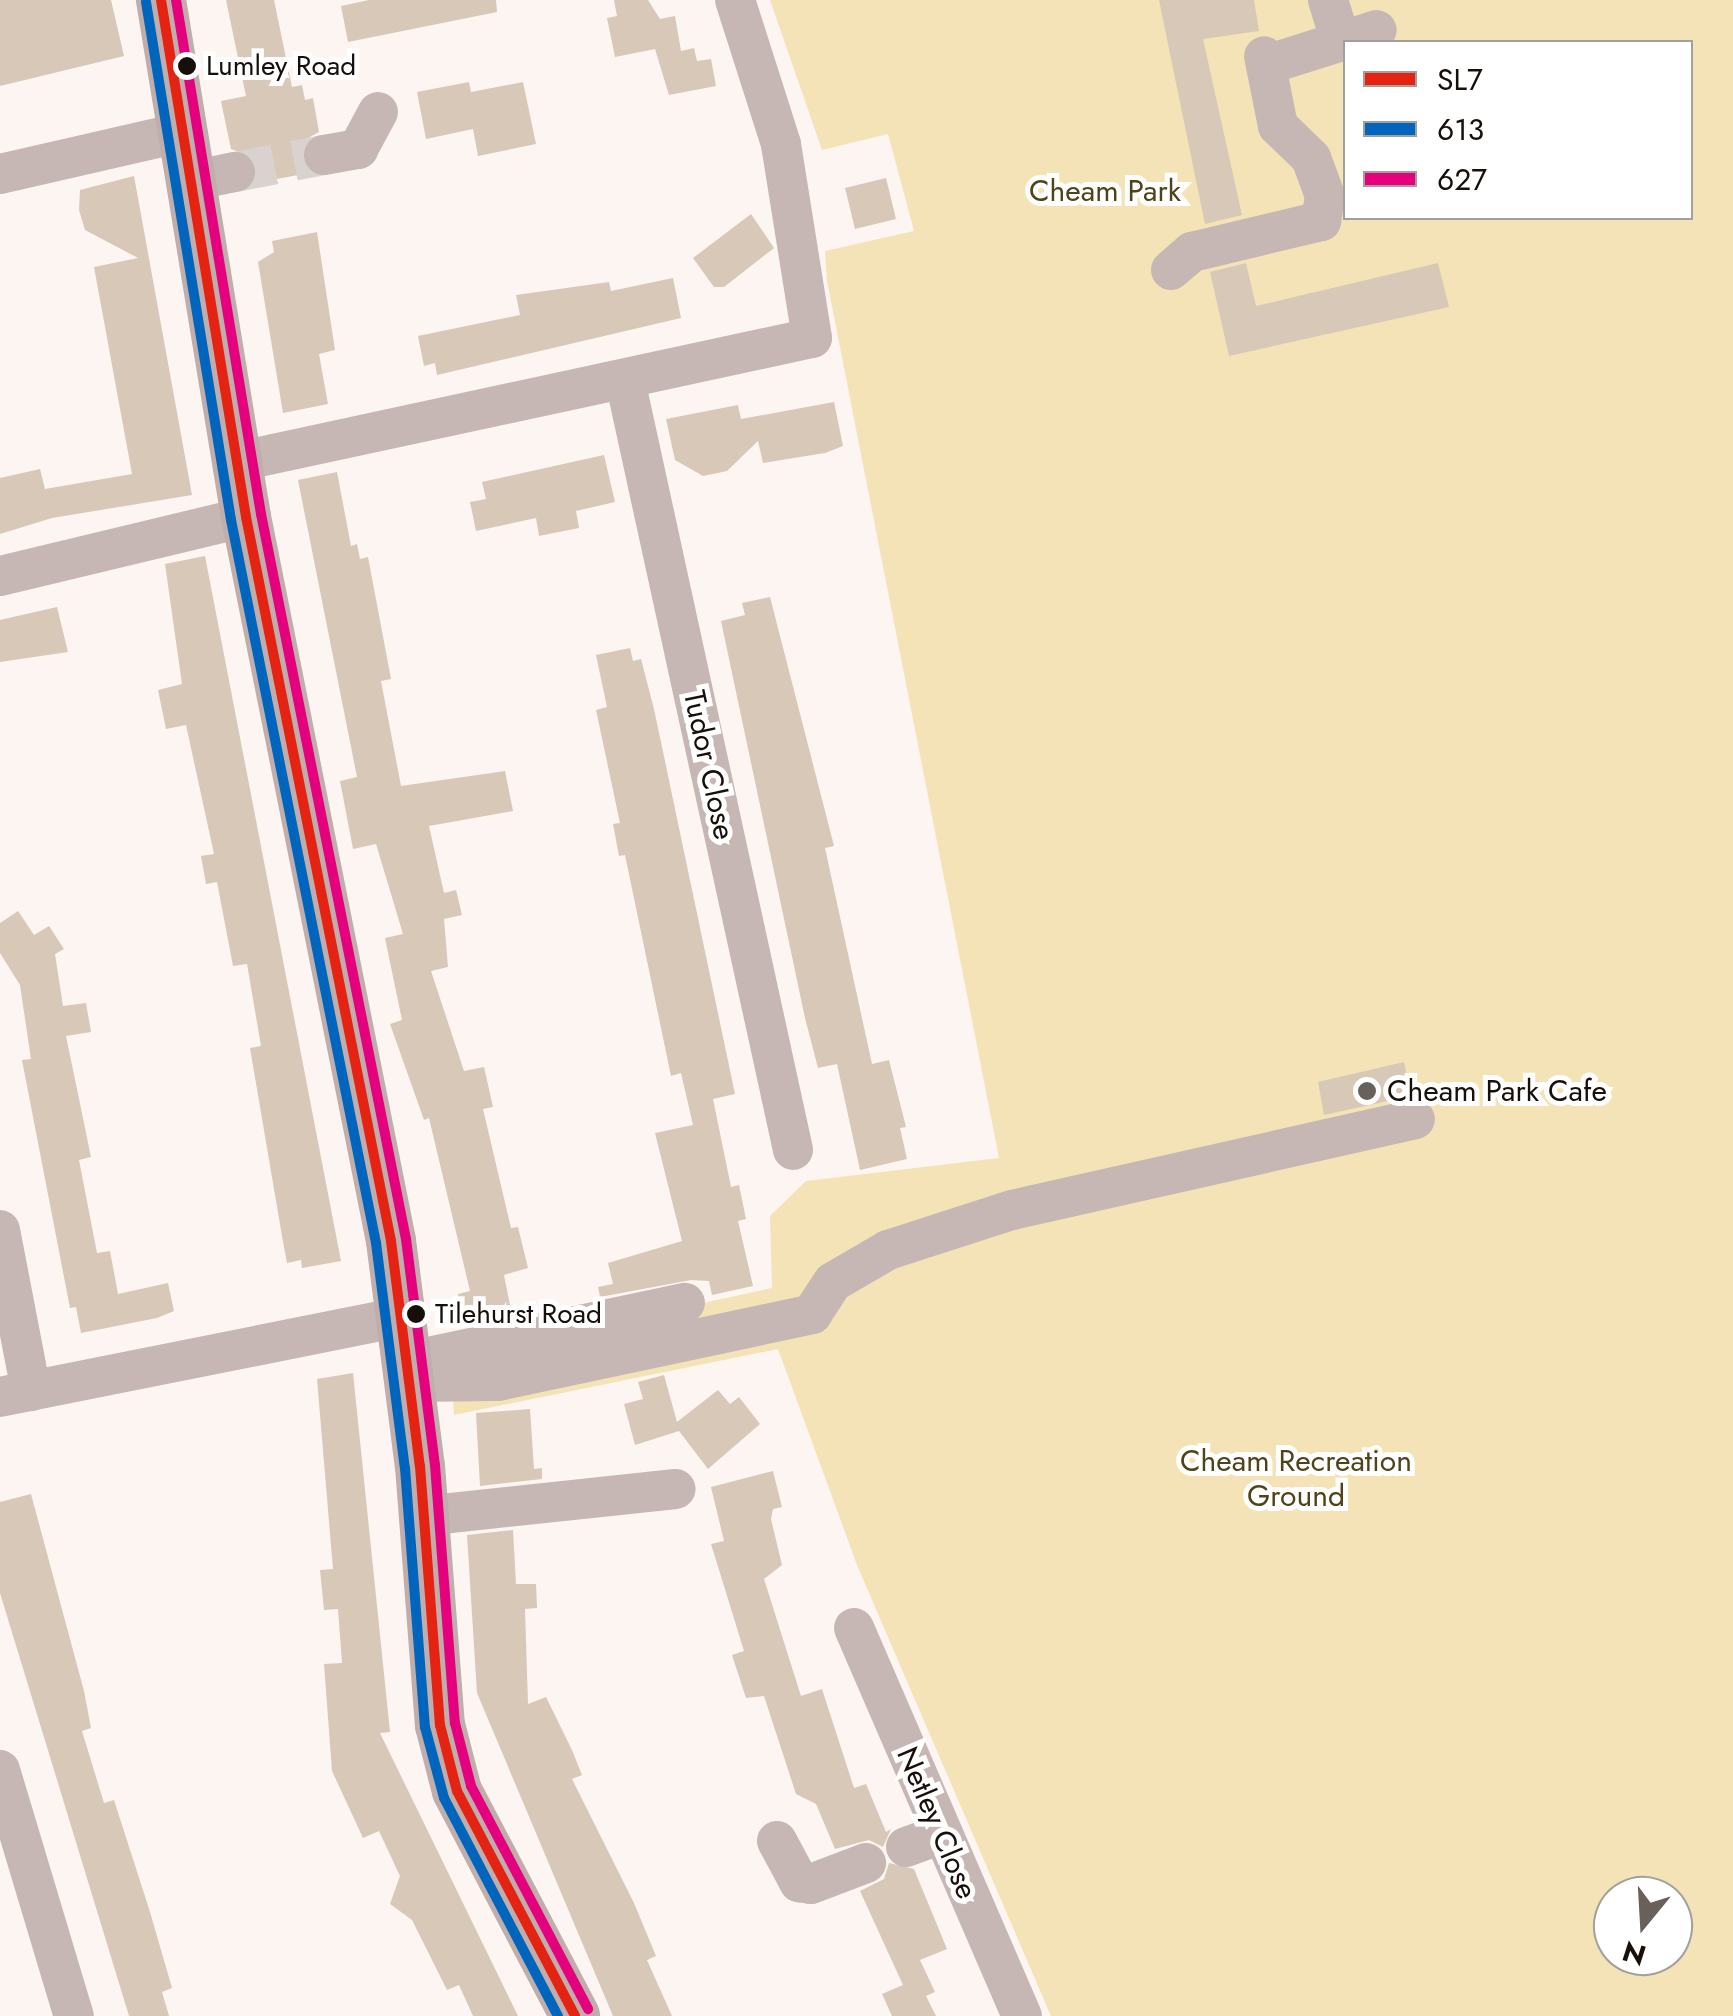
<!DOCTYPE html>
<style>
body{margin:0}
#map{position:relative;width:1733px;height:2016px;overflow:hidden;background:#fcf5f2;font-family:Jost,sans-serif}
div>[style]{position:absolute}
.green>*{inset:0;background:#f3e3b7}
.building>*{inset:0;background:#d8c8b7}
.minor-tunnel>*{height:40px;margin-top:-20px;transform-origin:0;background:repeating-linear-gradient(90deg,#dad2cf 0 40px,transparent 0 60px)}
.minor>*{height:40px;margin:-20px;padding:0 20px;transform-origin:20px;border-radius:20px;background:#c6b7b5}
.major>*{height:50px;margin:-25px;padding:0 25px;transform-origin:25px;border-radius:25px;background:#bfaeab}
.bus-1>*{height:10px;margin:-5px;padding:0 5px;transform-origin:5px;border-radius:5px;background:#e42313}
.bus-2>*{height:10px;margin:-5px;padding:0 5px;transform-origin:5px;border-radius:5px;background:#0065bd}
.bus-3>*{height:10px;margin:-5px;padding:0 5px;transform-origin:5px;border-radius:5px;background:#e5007d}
.dots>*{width:28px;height:28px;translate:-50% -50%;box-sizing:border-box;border:5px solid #fff;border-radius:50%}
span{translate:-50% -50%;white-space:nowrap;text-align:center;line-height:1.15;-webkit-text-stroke:10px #fff;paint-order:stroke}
.bus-label{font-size:28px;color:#170f0a}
.left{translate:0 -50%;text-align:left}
.park-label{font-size:30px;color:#4f4319}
.street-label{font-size:30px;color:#170f0a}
.poi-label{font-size:30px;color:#170f0a}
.legend{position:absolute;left:1343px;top:40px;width:350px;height:180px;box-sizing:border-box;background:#fff;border:2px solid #a29f9d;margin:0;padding:12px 18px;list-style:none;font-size:30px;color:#170f0a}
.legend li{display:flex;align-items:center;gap:20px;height:50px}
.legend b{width:50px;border:2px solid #a29f9d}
.north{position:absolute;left:1593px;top:1876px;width:100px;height:100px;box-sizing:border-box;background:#fff;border:2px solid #a29f9d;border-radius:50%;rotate:198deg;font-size:28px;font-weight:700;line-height:40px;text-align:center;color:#170f0a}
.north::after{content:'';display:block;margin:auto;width:35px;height:45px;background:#67605b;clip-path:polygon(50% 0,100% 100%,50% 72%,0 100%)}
</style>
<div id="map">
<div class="green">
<div style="clip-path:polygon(evenodd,770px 0,1733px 0,1733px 2016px,1051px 2016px,857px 1565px,778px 1349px,454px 1415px,450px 1358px,772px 1288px,770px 1216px,806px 1181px,999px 1158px,827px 281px,825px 251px,914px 231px,888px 134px,822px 150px,770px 0,1346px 42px,1690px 42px,1690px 218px,1346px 218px,1346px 42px,770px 0,1613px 1896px,1673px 1896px,1673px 1956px,1613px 1956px,1613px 1896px)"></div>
</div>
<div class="building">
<div style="clip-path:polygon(0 0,111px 0,124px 56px,0 86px)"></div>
<div style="clip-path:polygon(226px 0,274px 0,292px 87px,302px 85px,305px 100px,313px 98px,319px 132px,308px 138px,301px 158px,309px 173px,255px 183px,253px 157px,231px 149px,221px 101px,246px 96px)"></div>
<div style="clip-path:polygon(369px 0,496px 0,497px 12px,348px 42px,341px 6px)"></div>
<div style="clip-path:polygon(614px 0,648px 0,660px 19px,675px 16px,681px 51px,694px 48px,697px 61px,711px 59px,716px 86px,669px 95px,655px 49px,615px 57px,607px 18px,617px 16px)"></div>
<div style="clip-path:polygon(1159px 0,1254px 0,1259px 31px,1203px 39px,1242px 215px,1205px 224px)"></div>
<div style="clip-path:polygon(469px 82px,471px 92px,523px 82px,536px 144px,478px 156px,473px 129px,426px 139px,417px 92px)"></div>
<div style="clip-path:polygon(134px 176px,192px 495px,52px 518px,0 534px,0 478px,40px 469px,45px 489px,132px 474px,94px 267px,138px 258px,85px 230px,79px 210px,80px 190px)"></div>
<div style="clip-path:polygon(886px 178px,896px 219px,855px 229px,845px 188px)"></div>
<div style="clip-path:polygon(751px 214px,774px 248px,724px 287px,714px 287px,693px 258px)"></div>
<div style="clip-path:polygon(317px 232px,335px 350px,319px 354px,328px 404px,283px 413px,258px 262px,274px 252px,272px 241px)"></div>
<div style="clip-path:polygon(1246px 263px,1256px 306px,1438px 263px,1449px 307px,1229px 356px,1210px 272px)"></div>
<div style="clip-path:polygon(673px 278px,681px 318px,437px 375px,435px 363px,424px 366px,418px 336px,520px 315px,516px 295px,609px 282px,611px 291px)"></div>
<div style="clip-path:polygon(834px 402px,843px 446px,825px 453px,763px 463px,758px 441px,727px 471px,703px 476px,675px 460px,666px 419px,738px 405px,741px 419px)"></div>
<div style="clip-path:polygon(604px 455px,615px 502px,576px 511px,579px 528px,539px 536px,536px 518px,476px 531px,470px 502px,486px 499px,482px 482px)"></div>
<div style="clip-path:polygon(337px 472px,351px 546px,357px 544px,360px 559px,368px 557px,391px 679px,381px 681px,401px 786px,505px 771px,513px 811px,429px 826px,444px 893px,456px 890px,462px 915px,444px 919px,448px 967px,431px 971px,464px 1071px,484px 1067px,493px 1107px,483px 1109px,511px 1228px,518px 1227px,528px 1268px,504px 1275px,512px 1315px,464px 1325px,458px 1294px,470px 1291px,429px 1118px,424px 1120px,390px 1024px,402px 1020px,385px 938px,403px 934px,376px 844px,353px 849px,340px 781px,357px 777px,298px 480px)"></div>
<div style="clip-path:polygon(205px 556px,341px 1261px,302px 1268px,301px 1260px,287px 1263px,282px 1236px,250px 1048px,261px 1046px,247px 964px,233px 966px,217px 882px,206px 884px,201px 856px,214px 854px,186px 725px,166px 729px,158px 690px,182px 684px,165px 564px)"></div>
<div style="clip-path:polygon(770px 597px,834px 846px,825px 848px,872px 1064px,889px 1060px,906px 1127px,900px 1128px,907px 1159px,860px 1170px,837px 1064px,818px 1068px,805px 1018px,721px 621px,745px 615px,742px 603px)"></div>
<div style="clip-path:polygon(57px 607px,68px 652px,0 662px,0 620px)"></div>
<div style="clip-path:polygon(630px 648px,633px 661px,641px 659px,654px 709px,735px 1094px,713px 1099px,731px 1187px,739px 1185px,746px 1219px,738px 1221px,753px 1286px,712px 1295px,709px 1281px,691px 1280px,600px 1297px,598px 1287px,613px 1284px,608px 1263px,682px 1241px,655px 1133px,693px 1125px,681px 1073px,671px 1076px,625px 855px,619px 856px,613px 824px,620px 823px,596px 710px,607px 707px,596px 655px)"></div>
<div style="clip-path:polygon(18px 911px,34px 935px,49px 926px,64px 949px,55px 954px,63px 1006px,86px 1003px,91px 1032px,66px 1036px,91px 1157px,79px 1160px,97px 1253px,110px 1251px,118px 1294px,168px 1283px,174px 1311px,157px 1318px,81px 1333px,76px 1307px,70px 1308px,22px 1060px,31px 1059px,20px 985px,0 953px,0 923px)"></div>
<div style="clip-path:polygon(1404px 1062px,1411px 1096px,1324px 1115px,1318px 1082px)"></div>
<div style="clip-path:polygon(353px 1373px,390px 1732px,380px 1733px,518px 2016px,473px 2016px,459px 1985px,447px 1990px,412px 1920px,390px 1904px,400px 1876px,379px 1831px,363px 1838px,332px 1771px,324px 1664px,342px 1663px,338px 1609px,324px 1610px,320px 1570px,333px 1569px,317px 1379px)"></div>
<div style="clip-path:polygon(664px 1375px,677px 1422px,718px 1390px,730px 1404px,739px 1397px,760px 1424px,708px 1469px,679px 1431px,635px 1445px,624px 1404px,643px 1399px,638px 1382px)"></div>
<div style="clip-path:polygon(530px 1409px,534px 1469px,542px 1468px,542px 1479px,480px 1486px,476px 1413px)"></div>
<div style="clip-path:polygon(773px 1471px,782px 1507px,773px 1509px,771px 1519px,782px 1565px,764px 1579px,801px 1696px,822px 1689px,854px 1788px,866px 1784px,886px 1832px,891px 1829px,883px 1847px,869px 1840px,835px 1849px,816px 1804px,796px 1794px,764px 1696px,746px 1698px,732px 1655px,744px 1651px,711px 1544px,724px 1541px,711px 1487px)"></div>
<div style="clip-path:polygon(31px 1494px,84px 1691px,91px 1728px,82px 1731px,104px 1803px,114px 1800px,150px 1912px,172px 1988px,162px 1992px,169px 2016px,129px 2016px,0 1593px,0 1502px)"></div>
<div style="clip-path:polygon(513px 1530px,516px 1584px,536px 1584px,537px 1608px,525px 1609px,528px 1704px,546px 1697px,572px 1750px,582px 1775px,572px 1779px,634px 1903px,656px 1956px,647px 1960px,672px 2016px,613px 2016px,477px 1693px,467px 1535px)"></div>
<div style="clip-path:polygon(889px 1863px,914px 1869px,947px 1949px,920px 1960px,935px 1992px,926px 1996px,936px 2016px,892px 2016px,882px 1994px,903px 1985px,860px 1891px,884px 1879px)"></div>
</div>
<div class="minor-tunnel">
<div style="left:235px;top:172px;width:91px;rotate:-10.8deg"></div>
</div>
<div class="minor">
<div style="left:1328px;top:0;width:41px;rotate:72.9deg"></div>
<div style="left:1266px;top:65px;width:116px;rotate:-17.5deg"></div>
<div style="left:324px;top:155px;width:35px;rotate:-10deg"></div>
<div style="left:358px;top:149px;width:42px;rotate:-61.6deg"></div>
<div style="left:0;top:174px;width:188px;rotate:-12.9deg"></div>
<div style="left:191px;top:181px;width:45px;rotate:-11.6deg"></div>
<div style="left:1171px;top:270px;width:28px;rotate:-41deg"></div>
<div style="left:1192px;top:252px;width:133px;rotate:-13.5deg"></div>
<div style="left:1321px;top:221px;width:25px;rotate:-81deg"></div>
<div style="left:1325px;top:196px;width:40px;rotate:-110.2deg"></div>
<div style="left:1311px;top:158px;width:46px;rotate:-135.9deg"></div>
<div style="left:1278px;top:126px;width:71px;rotate:-101.3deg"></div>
<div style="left:625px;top:380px;width:788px;rotate:77.69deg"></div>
<div style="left:236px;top:462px;width:589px;rotate:-12.15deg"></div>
<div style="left:812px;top:338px;width:196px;rotate:-99.1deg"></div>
<div style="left:781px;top:144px;width:151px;rotate:-107.7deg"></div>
<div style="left:0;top:576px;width:253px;rotate:-13.5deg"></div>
<div style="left:0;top:1230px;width:164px;rotate:79.1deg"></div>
<div style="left:409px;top:1361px;width:282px;rotate:-11.9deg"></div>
<div style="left:412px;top:1382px;width:86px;rotate:-0.7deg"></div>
<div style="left:498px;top:1381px;width:321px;rotate:-12deg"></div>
<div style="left:812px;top:1314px;width:38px;rotate:-57deg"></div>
<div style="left:833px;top:1282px;width:64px;rotate:-30.2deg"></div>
<div style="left:888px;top:1250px;width:130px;rotate:-17.9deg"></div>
<div style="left:1012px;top:1210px;width:413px;rotate:-12.7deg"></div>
<div style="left:0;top:1397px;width:410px;rotate:-11.3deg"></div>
<div style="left:423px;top:1516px;width:254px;rotate:-6.1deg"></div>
<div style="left:854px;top:1628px;width:423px;rotate:66.6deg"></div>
<div style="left:0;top:1770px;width:257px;rotate:73.3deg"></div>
<div style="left:777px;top:1841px;width:47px;rotate:61.8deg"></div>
<div style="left:799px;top:1882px;width:12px;rotate:9deg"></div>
<div style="left:811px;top:1884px;width:59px;rotate:-20.9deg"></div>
<div style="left:906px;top:1847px;width:38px;rotate:-20deg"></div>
</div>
<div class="major">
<div style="left:161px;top:0;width:524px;rotate:80.66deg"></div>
<div style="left:246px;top:517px;width:738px;rotate:78.67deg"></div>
<div style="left:391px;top:1241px;width:227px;rotate:82.7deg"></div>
<div style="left:420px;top:1466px;width:260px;rotate:85.6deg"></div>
<div style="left:440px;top:1725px;width:68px;rotate:75.6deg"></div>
<div style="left:457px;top:1791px;width:254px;rotate:62.3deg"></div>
</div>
<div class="bus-1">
<div style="left:161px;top:0;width:524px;rotate:80.66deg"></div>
<div style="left:246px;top:517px;width:738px;rotate:78.67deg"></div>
<div style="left:391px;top:1241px;width:227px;rotate:82.7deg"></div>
<div style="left:420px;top:1466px;width:260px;rotate:85.6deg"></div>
<div style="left:440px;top:1725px;width:68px;rotate:75.6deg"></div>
<div style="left:457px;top:1791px;width:254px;rotate:62.3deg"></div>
</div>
<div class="bus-2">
<div style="left:146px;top:2px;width:525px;rotate:80.68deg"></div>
<div style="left:231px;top:520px;width:737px;rotate:78.66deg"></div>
<div style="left:376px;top:1243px;width:227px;rotate:82.7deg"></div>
<div style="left:405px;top:1468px;width:260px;rotate:85.6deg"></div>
<div style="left:425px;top:1727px;width:73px;rotate:75deg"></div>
<div style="left:444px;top:1798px;width:246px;rotate:62.4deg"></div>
</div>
<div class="bus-3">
<div style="left:176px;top:0;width:521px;rotate:80.61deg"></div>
<div style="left:261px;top:514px;width:739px;rotate:78.69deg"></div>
<div style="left:406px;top:1239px;width:228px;rotate:82.7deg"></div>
<div style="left:435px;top:1465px;width:259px;rotate:85.6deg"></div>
<div style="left:455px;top:1723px;width:65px;rotate:75.7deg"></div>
<div style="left:471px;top:1786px;width:252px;rotate:62.3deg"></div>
</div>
<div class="dots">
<div style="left:187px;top:66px;background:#170f0a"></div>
<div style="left:1367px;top:1091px;background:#67605b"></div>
<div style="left:416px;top:1314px;background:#170f0a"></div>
</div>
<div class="bus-label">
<span class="left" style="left:206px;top:66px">Lumley Road</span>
<span class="left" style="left:435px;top:1314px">Tilehurst Road</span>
</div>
<div class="park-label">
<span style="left:1105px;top:191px">Cheam Park</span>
<span style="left:1296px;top:1478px">Cheam Recreation<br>Ground</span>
</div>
<div class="street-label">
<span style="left:709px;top:765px;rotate:78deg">Tudor Close</span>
<span style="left:937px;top:1823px;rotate:67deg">Netley Close</span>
</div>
<div class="poi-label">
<span class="left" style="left:1387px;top:1091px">Cheam Park Cafe</span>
</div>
<ul class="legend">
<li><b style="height:12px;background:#e42313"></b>SL7</li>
<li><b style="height:12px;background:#0065bd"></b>613</li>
<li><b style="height:12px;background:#e5007d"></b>627</li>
</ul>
<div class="north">N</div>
</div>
